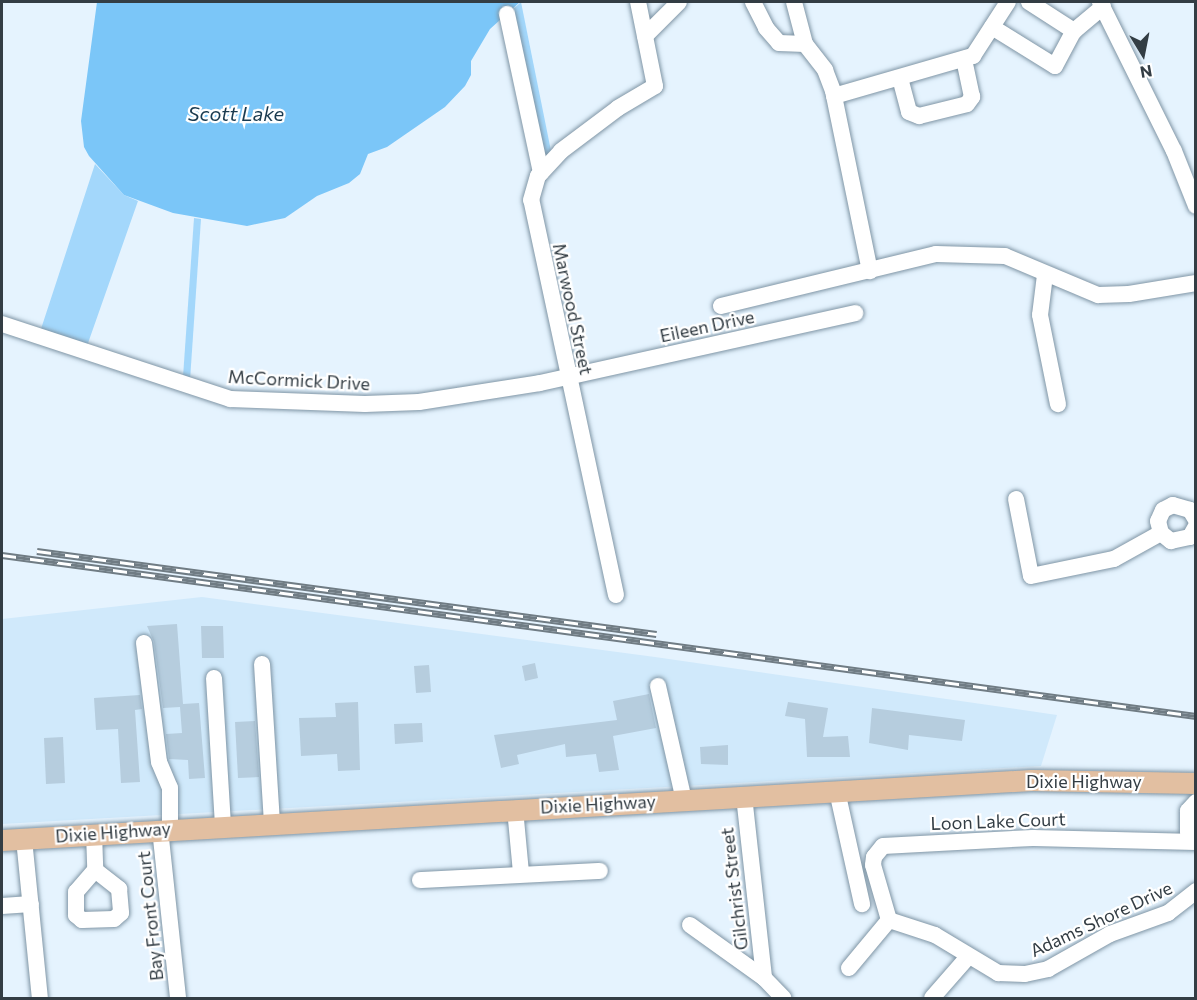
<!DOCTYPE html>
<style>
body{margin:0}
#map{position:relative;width:1197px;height:1000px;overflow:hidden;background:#e5f3fe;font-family:Commissioner,sans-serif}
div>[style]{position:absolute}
.built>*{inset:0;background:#d0e9fb}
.green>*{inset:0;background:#a3d7fb}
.water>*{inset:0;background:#7bc6f8}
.building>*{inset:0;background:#b6cdde}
.roads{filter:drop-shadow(0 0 2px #7f95a5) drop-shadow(0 0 2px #7f95a5)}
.minor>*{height:16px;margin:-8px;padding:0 8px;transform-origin:8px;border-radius:8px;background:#fff}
.major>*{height:21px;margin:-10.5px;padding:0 10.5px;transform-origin:10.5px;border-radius:10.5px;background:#e2bfa1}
.rail>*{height:7px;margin-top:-3.5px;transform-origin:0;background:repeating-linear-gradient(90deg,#fff 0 14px,#707c84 0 28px);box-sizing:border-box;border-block:2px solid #707c84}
span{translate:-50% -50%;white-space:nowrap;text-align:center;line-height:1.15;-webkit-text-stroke:4.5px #fff;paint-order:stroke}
.street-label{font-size:18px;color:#333d44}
.water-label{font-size:20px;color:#1a3b50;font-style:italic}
.frame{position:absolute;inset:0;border:3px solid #333d44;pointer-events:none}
.north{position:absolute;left:1113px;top:24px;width:60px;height:60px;-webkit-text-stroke:4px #fff;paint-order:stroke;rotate:170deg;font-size:16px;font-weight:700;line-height:24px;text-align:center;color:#333d44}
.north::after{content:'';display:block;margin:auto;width:21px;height:27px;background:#333d44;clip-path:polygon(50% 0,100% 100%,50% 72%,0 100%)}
</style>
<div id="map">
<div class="built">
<div style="clip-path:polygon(202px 597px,655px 657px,1057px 715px,1041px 766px,2px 824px,2px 619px)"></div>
</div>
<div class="green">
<div style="clip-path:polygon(521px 2px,552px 156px,534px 176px,502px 19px)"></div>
<div style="clip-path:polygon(95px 164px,124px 195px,138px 201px,87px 346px,40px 332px)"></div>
<div style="clip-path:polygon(194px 218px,201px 219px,190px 380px,183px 377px)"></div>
</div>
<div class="water">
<div style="clip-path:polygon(97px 2px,520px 2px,490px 29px,471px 61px,471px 75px,465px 86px,445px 107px,387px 147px,368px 154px,360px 174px,349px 183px,317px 196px,285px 218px,247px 226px,173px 213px,124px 195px,89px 156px,84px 147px,81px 121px)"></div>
</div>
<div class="building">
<div style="clip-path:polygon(177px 624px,183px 704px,199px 703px,205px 778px,189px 779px,188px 760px,169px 759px,166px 734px,182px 733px,180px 707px,163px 708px,154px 642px,147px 626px)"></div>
<div style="clip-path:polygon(201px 626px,223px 626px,224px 658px,202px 658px)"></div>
<div style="clip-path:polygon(535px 663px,538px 678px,525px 681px,522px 666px)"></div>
<div style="clip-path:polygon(429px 665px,431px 692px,416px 693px,414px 666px)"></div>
<div style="clip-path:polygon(649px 694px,656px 728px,613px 736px,619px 770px,599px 772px,596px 754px,566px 757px,565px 744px,517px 755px,519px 764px,501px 768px,494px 735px,617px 720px,613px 701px)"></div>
<div style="clip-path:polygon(140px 695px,142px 709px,135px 710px,140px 782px,121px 783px,118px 729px,96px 730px,94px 698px)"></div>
<div style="clip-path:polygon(358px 702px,360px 770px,338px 771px,337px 754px,301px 756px,299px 718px,336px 717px,335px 703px)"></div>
<div style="clip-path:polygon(788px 702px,828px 708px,823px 737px,848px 736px,850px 757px,807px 757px,805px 719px,785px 716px)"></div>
<div style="clip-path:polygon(872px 708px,965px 720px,962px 741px,909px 735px,908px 750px,869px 743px)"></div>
<div style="clip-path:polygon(255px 721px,259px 777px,238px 778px,235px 722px)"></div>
<div style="clip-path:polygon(422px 723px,423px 742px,395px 744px,394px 724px)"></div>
<div style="clip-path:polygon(63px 737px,65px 783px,46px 784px,44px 738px)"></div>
<div style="clip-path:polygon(728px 745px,728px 765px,701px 764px,700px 747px)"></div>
</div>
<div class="roads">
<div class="minor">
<div style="left:753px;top:2px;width:29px;rotate:63deg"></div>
<div style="left:766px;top:28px;width:20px;rotate:49deg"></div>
<div style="left:779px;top:43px;width:26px;rotate:2deg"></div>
<div style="left:794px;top:2px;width:43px;rotate:75.3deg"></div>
<div style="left:805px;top:44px;width:33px;rotate:52deg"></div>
<div style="left:825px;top:70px;width:22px;rotate:69deg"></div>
<div style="left:833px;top:91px;width:184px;rotate:78.4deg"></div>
<div style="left:1029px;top:2px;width:54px;rotate:32.8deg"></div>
<div style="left:1074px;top:31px;width:38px;rotate:-40deg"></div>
<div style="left:1100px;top:2px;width:166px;rotate:63.6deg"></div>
<div style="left:1174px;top:151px;width:59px;rotate:68.2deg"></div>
<div style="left:507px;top:14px;width:162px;rotate:77.9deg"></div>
<div style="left:992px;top:27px;width:74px;rotate:31.8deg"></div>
<div style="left:1055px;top:66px;width:40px;rotate:-62deg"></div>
<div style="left:645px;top:36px;width:48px;rotate:-45deg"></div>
<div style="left:900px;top:78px;width:35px;rotate:75deg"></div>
<div style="left:909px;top:112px;width:11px;rotate:22deg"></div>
<div style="left:919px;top:116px;width:49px;rotate:-14deg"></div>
<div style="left:967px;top:104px;width:9px;rotate:-54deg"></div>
<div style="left:972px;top:97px;width:39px;rotate:-102deg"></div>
<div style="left:834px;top:96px;width:145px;rotate:-16.1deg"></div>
<div style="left:973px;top:56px;width:64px;rotate:-57.1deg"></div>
<div style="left:1045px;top:275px;width:40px;rotate:97.1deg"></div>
<div style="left:1040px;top:315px;width:91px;rotate:78.6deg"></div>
<div style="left:721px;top:306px;width:221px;rotate:-13.6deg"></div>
<div style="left:936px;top:254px;width:69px;rotate:1.7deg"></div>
<div style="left:1005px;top:256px;width:101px;rotate:22.8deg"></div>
<div style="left:1098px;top:295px;width:31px;rotate:-2deg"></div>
<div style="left:1129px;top:294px;width:68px;rotate:-9.3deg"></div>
<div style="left:2px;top:324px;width:240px;rotate:18.2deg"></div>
<div style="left:230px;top:399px;width:135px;rotate:2.1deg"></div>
<div style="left:365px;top:404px;width:54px;rotate:-2.1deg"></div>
<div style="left:419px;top:402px;width:122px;rotate:-8.9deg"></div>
<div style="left:540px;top:383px;width:323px;rotate:-12.5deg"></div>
<div style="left:1016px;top:499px;width:78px;rotate:79deg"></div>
<div style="left:1031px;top:576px;width:85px;rotate:-11.6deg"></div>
<div style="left:1114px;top:559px;width:54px;rotate:-29deg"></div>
<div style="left:1196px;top:520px;width:12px;rotate:-121deg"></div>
<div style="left:1190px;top:510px;width:18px;rotate:-164deg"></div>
<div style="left:1173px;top:505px;width:11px;rotate:153deg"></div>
<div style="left:1163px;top:510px;width:12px;rotate:114deg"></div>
<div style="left:1158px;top:521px;width:12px;rotate:76deg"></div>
<div style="left:1161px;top:533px;width:13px;rotate:39deg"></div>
<div style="left:1171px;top:541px;width:19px;rotate:-12deg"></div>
<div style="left:1190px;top:537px;width:13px;rotate:-61deg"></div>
<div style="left:616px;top:595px;width:404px;rotate:-102.1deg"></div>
<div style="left:531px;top:200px;width:25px;rotate:-74deg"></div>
<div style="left:538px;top:176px;width:34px;rotate:-47deg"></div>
<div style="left:561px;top:151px;width:71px;rotate:-37deg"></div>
<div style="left:618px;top:108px;width:43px;rotate:-30.7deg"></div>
<div style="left:655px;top:86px;width:86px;rotate:-101.4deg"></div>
<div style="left:144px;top:643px;width:120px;rotate:82.8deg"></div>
<div style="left:159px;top:762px;width:28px;rotate:67deg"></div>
<div style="left:170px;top:788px;width:40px;rotate:90deg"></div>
<div style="left:262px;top:664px;width:159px;rotate:86.4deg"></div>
<div style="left:214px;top:678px;width:148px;rotate:86.5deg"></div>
<div style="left:658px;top:686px;width:117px;rotate:77.2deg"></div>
<div style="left:837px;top:791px;width:116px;rotate:77.5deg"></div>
<div style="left:744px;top:796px;width:183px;rotate:83.7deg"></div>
<div style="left:1196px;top:802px;width:12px;rotate:132deg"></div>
<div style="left:1188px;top:811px;width:21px;rotate:90deg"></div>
<div style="left:1188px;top:832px;width:11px;rotate:41deg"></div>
<div style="left:515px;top:809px;width:64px;rotate:84.6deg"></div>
<div style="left:160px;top:829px;width:170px;rotate:83.9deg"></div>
<div style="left:94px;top:833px;width:37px;rotate:88deg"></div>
<div style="left:95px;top:870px;width:31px;rotate:38deg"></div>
<div style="left:119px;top:889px;width:24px;rotate:85deg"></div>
<div style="left:121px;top:913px;width:9px;rotate:139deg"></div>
<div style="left:114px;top:919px;width:32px;rotate:178deg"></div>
<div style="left:82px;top:920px;width:8px;rotate:-140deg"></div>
<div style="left:76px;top:915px;width:23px;rotate:-90deg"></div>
<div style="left:76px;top:892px;width:29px;rotate:-49deg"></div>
<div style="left:24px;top:839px;width:160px;rotate:84.3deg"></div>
<div style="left:420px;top:880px;width:180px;rotate:-2.9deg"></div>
<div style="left:2px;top:906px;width:29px;rotate:-4deg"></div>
<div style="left:889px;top:920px;width:57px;rotate:-106.2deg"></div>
<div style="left:873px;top:865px;width:8px;rotate:-83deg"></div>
<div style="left:874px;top:857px;width:14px;rotate:-51deg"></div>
<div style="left:883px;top:846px;width:150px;rotate:-3.1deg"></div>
<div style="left:1033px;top:838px;width:163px;rotate:1.4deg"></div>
<div style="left:889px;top:920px;width:48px;rotate:18.1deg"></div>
<div style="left:935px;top:935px;width:74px;rotate:31.1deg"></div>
<div style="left:998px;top:973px;width:27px;rotate:2deg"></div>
<div style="left:1025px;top:974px;width:24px;rotate:-12deg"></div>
<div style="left:1048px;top:969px;width:71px;rotate:-29.4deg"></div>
<div style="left:1110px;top:934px;width:62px;rotate:-19.9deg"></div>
<div style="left:1168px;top:913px;width:36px;rotate:-38deg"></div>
<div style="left:690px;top:925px;width:91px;rotate:35.6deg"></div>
<div style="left:764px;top:978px;width:28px;rotate:46deg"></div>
<div style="left:849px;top:968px;width:62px;rotate:-50.2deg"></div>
<div style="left:932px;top:998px;width:53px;rotate:-48.8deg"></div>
</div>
<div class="major">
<div style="left:2px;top:840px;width:1031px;rotate:-3.34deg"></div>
<div style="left:1031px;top:780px;width:165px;rotate:1deg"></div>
</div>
</div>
<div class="rail">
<div style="left:37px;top:551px;width:625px;rotate:7.64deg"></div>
<div style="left:2px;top:555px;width:1205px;rotate:7.68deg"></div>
</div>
<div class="street-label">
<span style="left:573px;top:309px;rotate:78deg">Marwood Street</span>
<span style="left:707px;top:326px;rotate:-12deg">Eileen Drive</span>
<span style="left:299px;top:380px;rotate:3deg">McCormick Drive</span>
<span style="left:1084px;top:781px">Dixie Highway</span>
<span style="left:598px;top:804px;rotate:-3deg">Dixie Highway</span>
<span style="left:998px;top:821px;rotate:-2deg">Loon Lake Court</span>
<span style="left:113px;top:832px;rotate:-4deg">Dixie Highway</span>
<span style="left:734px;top:889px;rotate:-97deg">Gilchrist Street</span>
<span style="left:150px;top:916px;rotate:-96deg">Bay Front Court</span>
<span style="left:1101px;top:919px;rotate:-25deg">Adams Shore Drive</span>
</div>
<div class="water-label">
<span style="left:236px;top:113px">Scott Lake</span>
</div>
<div class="frame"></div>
<div class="north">N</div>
</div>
